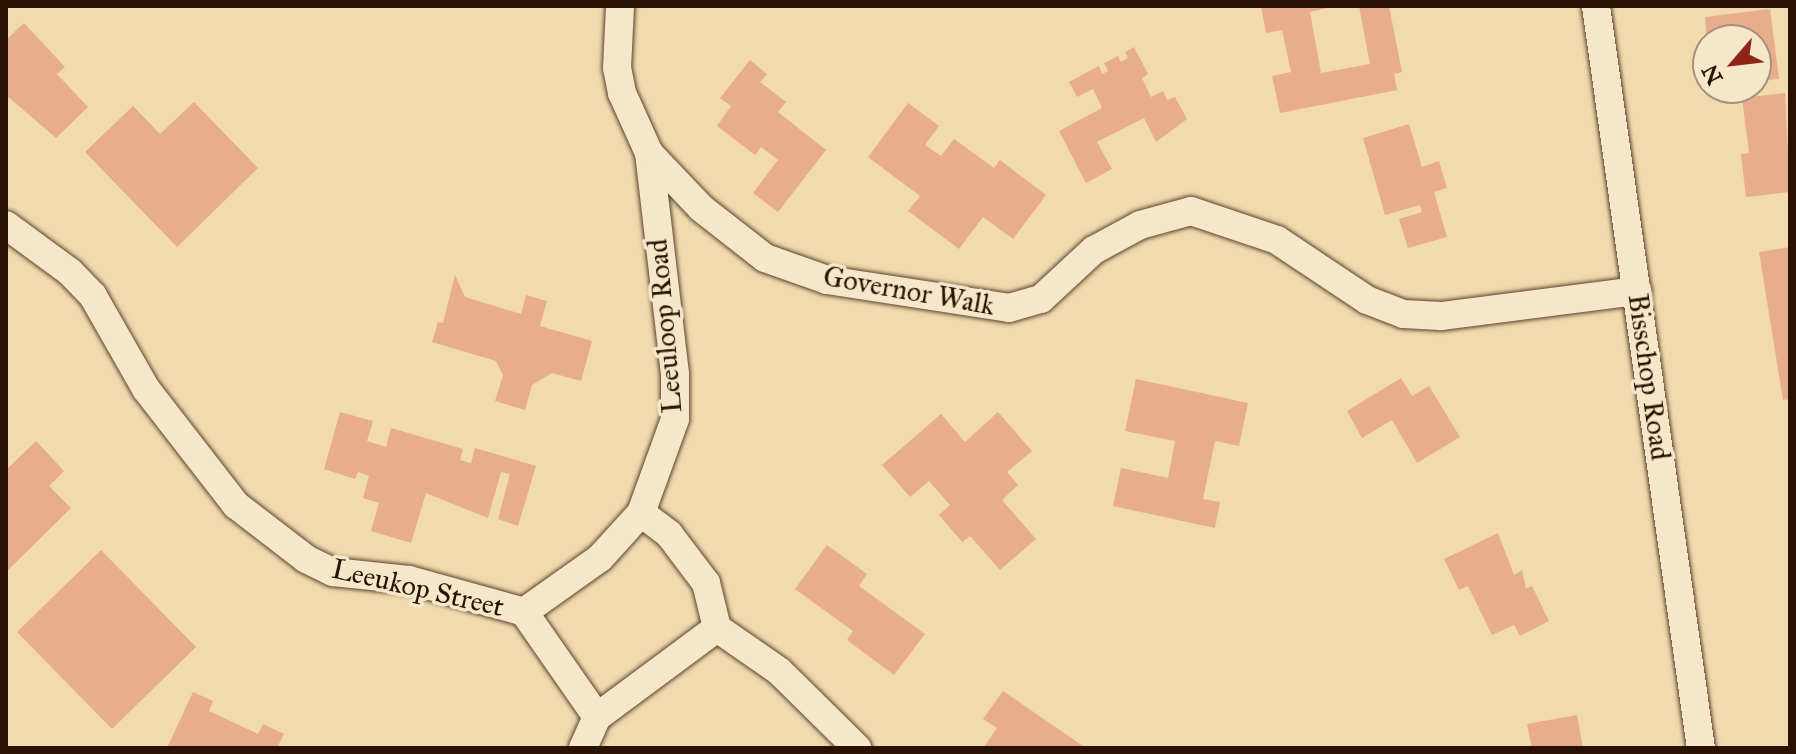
<!DOCTYPE html>
<style>
body{margin:0}
#map{position:relative;width:1796px;height:754px;overflow:hidden;background:#f1daae;font-family:"IM FELL Great Primer",serif}
div>[style]{position:absolute}
.building>*{inset:0;background:#e7ad8c}
.roads{filter:drop-shadow(0 0 2px #5c442e) drop-shadow(0 0 2px #5c442e)}
.street>*{height:28px;margin:-14px;padding:0 14px;transform-origin:14px;border-radius:14px;background:#f6e7ca}
span{translate:-50% -50%;white-space:nowrap;text-align:center;line-height:1.15;-webkit-text-stroke:7px #f6e7ca;paint-order:stroke}
.street-label{font-size:28px;color:#2a1203}
.frame{position:absolute;inset:0;border:8px solid #2a1203;pointer-events:none}
.north{position:absolute;left:1692px;top:24px;width:80px;height:80px;box-sizing:border-box;background:#f6e7ca;border:2px solid #a4927a;border-radius:50%;rotate:242deg;font-size:22px;font-weight:700;line-height:32px;text-align:center;color:#2a1203}
.north::after{content:'';display:block;margin:auto;width:28px;height:36px;background:#8f2418;clip-path:polygon(50% 0,100% 100%,50% 72%,0 100%)}
</style>
<div id="map">
<div class="building">
<div style="clip-path:polygon(1261px 6px,1336px 6px,1310px 12px,1321px 73px,1370px 64px,1359px 6px,1389px 6px,1402px 72px,1394px 74px,1397px 90px,1280px 113px,1272px 76px,1291px 72px,1282px 30px,1266px 33px)"></div>
<div style="clip-path:polygon(1770px 9px,1779px 79px,1756px 81px,1756px 40px,1707px 40px,1705px 17px)"></div>
<div style="clip-path:polygon(24px 23px,65px 67px,57px 74px,88px 107px,56px 138px,6px 95px,6px 40px)"></div>
<div style="clip-path:polygon(1134px 47px,1148px 74px,1142px 78px,1151px 97px,1163px 91px,1167px 100px,1175px 97px,1187px 119px,1156px 142px,1144px 118px,1097px 142px,1112px 169px,1086px 183px,1059px 131px,1102px 108px,1093px 89px,1077px 97px,1069px 82px,1099px 66px,1102px 74px,1108px 71px,1104px 63px,1118px 56px,1121px 62px,1128px 58px,1125px 52px)"></div>
<div style="clip-path:polygon(750px 60px,767px 74px,760px 82px,786px 102px,778px 112px,826px 150px,778px 212px,753px 193px,778px 160px,761px 147px,755px 155px,717px 126px,731px 106px,720px 98px)"></div>
<div style="clip-path:polygon(1785px 93px,1790px 192px,1746px 197px,1741px 154px,1749px 153px,1742px 98px)"></div>
<div style="clip-path:polygon(194px 102px,258px 168px,177px 247px,85px 152px,133px 106px,160px 134px)"></div>
<div style="clip-path:polygon(908px 103px,939px 126px,925px 145px,941px 156px,954px 139px,994px 168px,1000px 160px,1046px 195px,1013px 239px,983px 217px,959px 249px,908px 211px,920px 196px,868px 157px)"></div>
<div style="clip-path:polygon(1409px 124px,1422px 167px,1439px 161px,1447px 188px,1434px 192px,1447px 237px,1408px 248px,1399px 219px,1422px 212px,1420px 205px,1385px 215px,1363px 138px)"></div>
<div style="clip-path:polygon(1790px 247px,1790px 399px,1783px 400px,1759px 252px)"></div>
<div style="clip-path:polygon(455px 275px,465px 297px,521px 314px,526px 295px,547px 301px,540px 326px,592px 341px,581px 381px,552px 373px,532px 385px,525px 410px,495px 401px,503px 375px,496px 361px,432px 342px,438px 322px,443px 323px)"></div>
<div style="clip-path:polygon(1401px 378px,1412px 396px,1429px 386px,1460px 437px,1417px 463px,1392px 420px,1362px 438px,1347px 411px)"></div>
<div style="clip-path:polygon(1136px 379px,1248px 403px,1239px 446px,1215px 441px,1203px 499px,1220px 502px,1215px 528px,1113px 506px,1121px 468px,1168px 478px,1175px 441px,1125px 431px)"></div>
<div style="clip-path:polygon(340px 412px,373px 421px,367px 441px,386px 447px,391px 428px,463px 449px,460px 460px,471px 463px,475px 448px,536px 466px,518px 526px,498px 519px,510px 474px,501px 472px,488px 518px,426px 493px,411px 543px,371px 531px,379px 503px,363px 498px,369px 476px,358px 472px,355px 479px,324px 469px)"></div>
<div style="clip-path:polygon(998px 412px,1032px 451px,1007px 472px,1018px 485px,1002px 500px,1036px 539px,1000px 570px,970px 536px,962px 542px,939px 515px,950px 505px,929px 481px,910px 497px,882px 465px,941px 414px,965px 442px)"></div>
<div style="clip-path:polygon(36px 441px,64px 471px,49px 486px,71px 508px,6px 572px,6px 470px)"></div>
<div style="clip-path:polygon(1498px 533px,1514px 575px,1522px 570px,1526px 589px,1532px 586px,1549px 621px,1520px 636px,1514px 625px,1492px 635px,1468px 586px,1459px 590px,1444px 559px)"></div>
<div style="clip-path:polygon(827px 545px,867px 574px,859px 586px,925px 634px,894px 675px,847px 640px,853px 631px,795px 589px)"></div>
<div style="clip-path:polygon(101px 550px,196px 647px,112px 729px,17px 632px)"></div>
<div style="clip-path:polygon(1003px 691px,1086px 748px,983px 748px,997px 728px,983px 719px)"></div>
<div style="clip-path:polygon(193px 692px,213px 701px,209px 711px,258px 734px,263px 724px,284px 734px,277px 748px,167px 748px)"></div>
<div style="clip-path:polygon(1577px 715px,1583px 748px,1532px 748px,1527px 724px)"></div>
</div>
<div class="roads">
<div class="street">
<div style="left:1596px;top:6px;width:749px;rotate:81.95deg"></div>
<div style="left:649px;top:153px;width:76px;rotate:46.6deg"></div>
<div style="left:701px;top:208px;width:81px;rotate:38deg"></div>
<div style="left:765px;top:258px;width:66px;rotate:19.5deg"></div>
<div style="left:827px;top:280px;width:184px;rotate:8.7deg"></div>
<div style="left:1009px;top:308px;width:33px;rotate:-16deg"></div>
<div style="left:1041px;top:299px;width:72px;rotate:-42.8deg"></div>
<div style="left:1094px;top:250px;width:52px;rotate:-28.5deg"></div>
<div style="left:1140px;top:225px;width:53px;rotate:-15.4deg"></div>
<div style="left:1191px;top:211px;width:91px;rotate:18.6deg"></div>
<div style="left:1277px;top:240px;width:108px;rotate:33.7deg"></div>
<div style="left:1367px;top:300px;width:39px;rotate:21deg"></div>
<div style="left:1403px;top:314px;width:38px;rotate:3deg"></div>
<div style="left:1441px;top:316px;width:198px;rotate:-7.3deg"></div>
<div style="left:6px;top:225px;width:79px;rotate:36.3deg"></div>
<div style="left:70px;top:272px;width:33px;rotate:46deg"></div>
<div style="left:93px;top:296px;width:107px;rotate:60.3deg"></div>
<div style="left:146px;top:389px;width:147px;rotate:52.2deg"></div>
<div style="left:236px;top:505px;width:88px;rotate:37.6deg"></div>
<div style="left:306px;top:559px;width:30px;rotate:26deg"></div>
<div style="left:333px;top:572px;width:76px;rotate:6deg"></div>
<div style="left:409px;top:580px;width:119px;rotate:15.5deg"></div>
<div style="left:524px;top:612px;width:128px;rotate:55.2deg"></div>
<div style="left:524px;top:612px;width:93px;rotate:-35.4deg"></div>
<div style="left:600px;top:558px;width:61px;rotate:-47.7deg"></div>
<div style="left:717px;top:628px;width:75px;rotate:34.7deg"></div>
<div style="left:779px;top:671px;width:110px;rotate:44.6deg"></div>
<div style="left:583px;top:748px;width:34px;rotate:-66deg"></div>
<div style="left:597px;top:717px;width:149px;rotate:-36.6deg"></div>
<div style="left:717px;top:628px;width:46px;rotate:-103.7deg"></div>
<div style="left:706px;top:583px;width:61px;rotate:-127.1deg"></div>
<div style="left:669px;top:534px;width:35px;rotate:-143deg"></div>
<div style="left:641px;top:513px;width:100px;rotate:-70.1deg"></div>
<div style="left:675px;top:419px;width:45px;rotate:-90deg"></div>
<div style="left:675px;top:374px;width:223px;rotate:-96.7deg"></div>
<div style="left:649px;top:153px;width:66px;rotate:-114.2deg"></div>
<div style="left:622px;top:93px;width:25px;rotate:-101deg"></div>
<div style="left:617px;top:68px;width:62px;rotate:-87.2deg"></div>
</div>
</div>
<div class="street-label">
<span style="left:909px;top:291px;rotate:10deg">Governor Walk</span>
<span style="left:665px;top:326px;rotate:-95deg">Leeuloop Road</span>
<span style="left:1649px;top:377px;rotate:82deg">Bisschop Road</span>
<span style="left:418px;top:588px;rotate:13deg">Leeukop Street</span>
</div>
<div class="frame"></div>
<div class="north">N</div>
</div>
